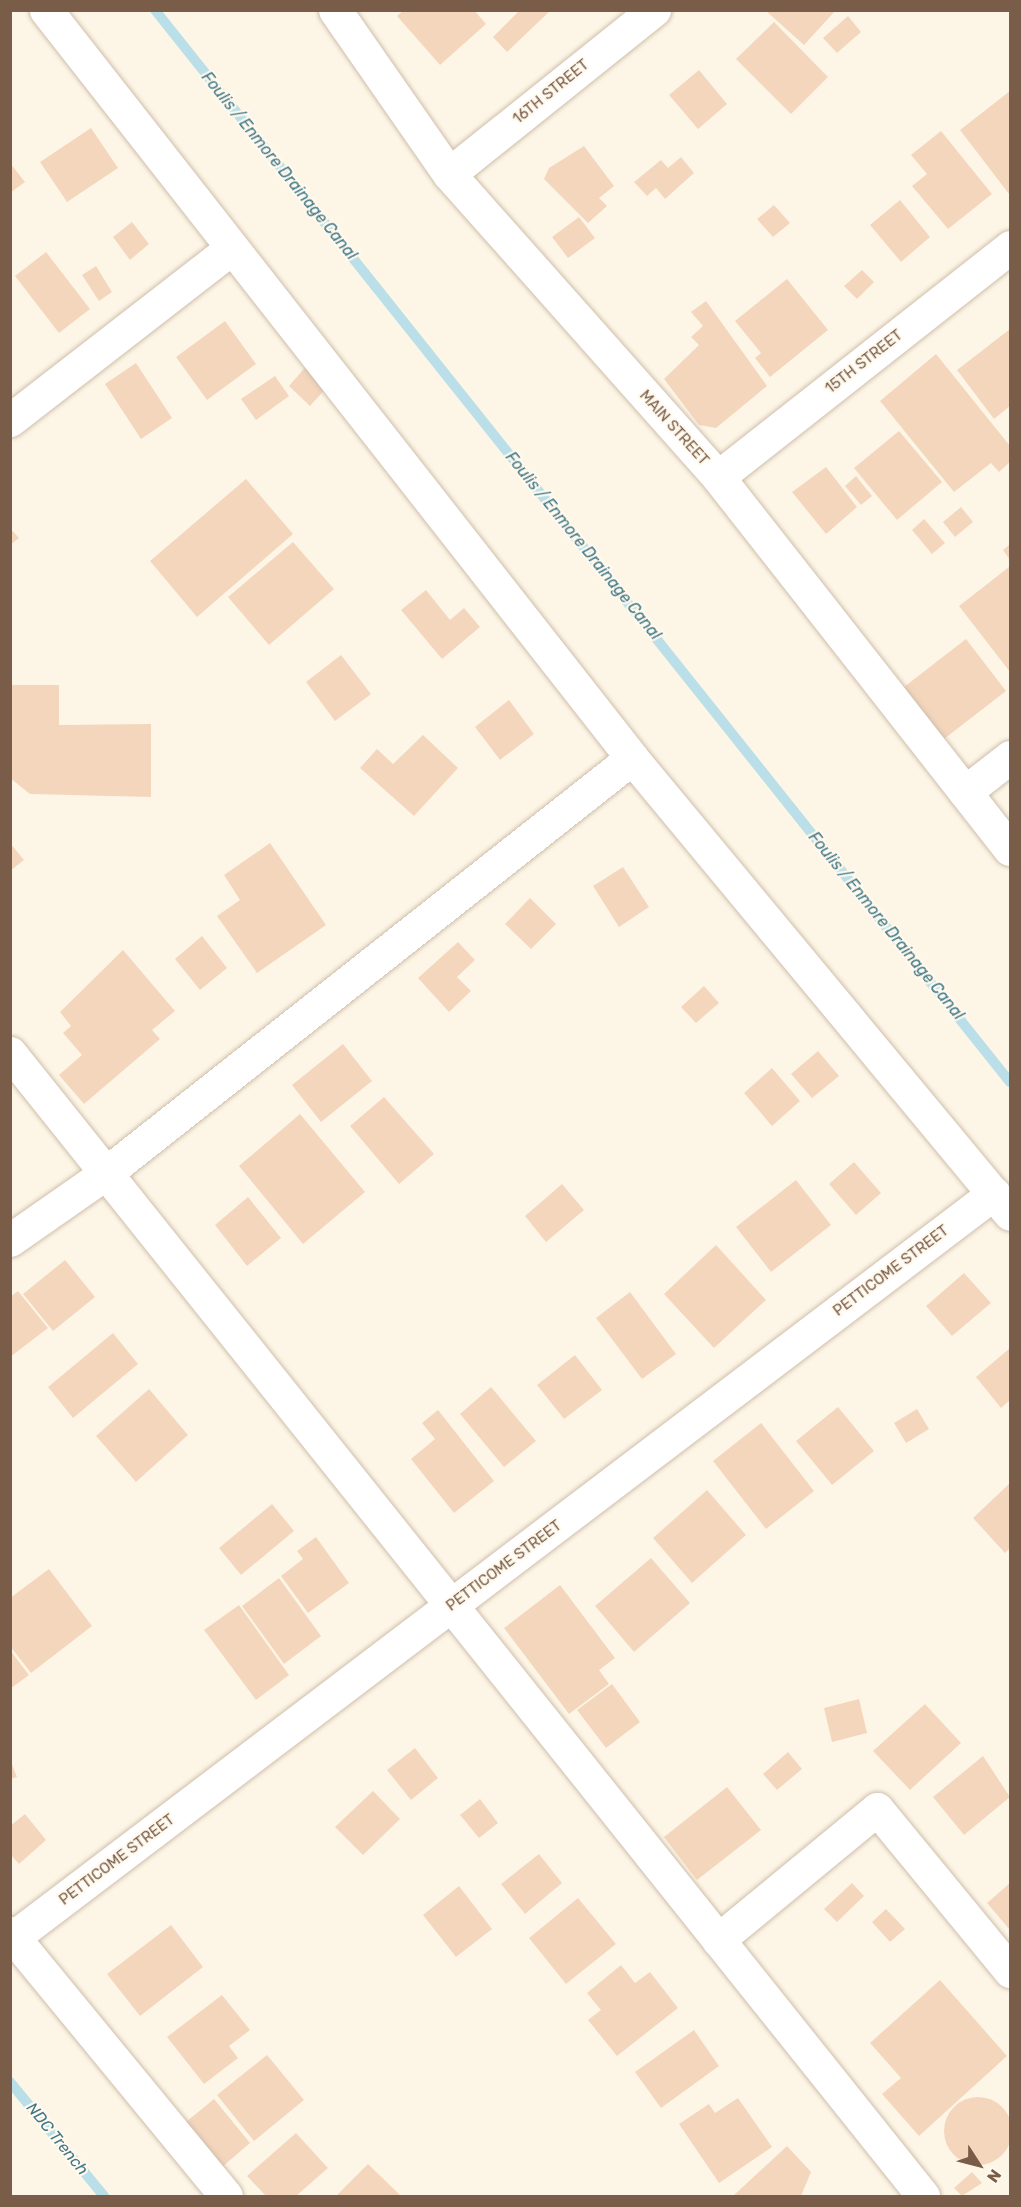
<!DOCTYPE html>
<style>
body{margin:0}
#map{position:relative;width:1021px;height:2207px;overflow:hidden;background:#fdf6e7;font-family:Rubik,sans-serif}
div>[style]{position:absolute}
.stream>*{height:10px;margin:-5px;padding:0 5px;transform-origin:5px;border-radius:5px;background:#badfe8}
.building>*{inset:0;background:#f4d6bd}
.round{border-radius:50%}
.roads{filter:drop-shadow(0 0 2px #d0beab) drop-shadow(0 0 2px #d0beab)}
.minor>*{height:33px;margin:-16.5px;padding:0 16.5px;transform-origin:16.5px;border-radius:16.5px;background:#fff}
span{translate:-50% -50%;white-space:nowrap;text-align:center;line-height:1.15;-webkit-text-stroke:4.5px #fff9ee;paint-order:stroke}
.street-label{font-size:15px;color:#795d49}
.water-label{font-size:16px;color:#3f7786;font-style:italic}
.frame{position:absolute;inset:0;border:12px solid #795d49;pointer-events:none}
.north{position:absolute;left:949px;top:2135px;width:60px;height:60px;-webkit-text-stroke:4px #fff9ee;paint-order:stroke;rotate:126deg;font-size:16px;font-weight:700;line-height:24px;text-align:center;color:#795d49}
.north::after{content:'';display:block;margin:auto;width:21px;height:27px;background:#795d49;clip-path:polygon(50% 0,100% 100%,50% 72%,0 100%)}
</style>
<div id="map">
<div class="stream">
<div style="left:155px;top:10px;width:1371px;rotate:51.43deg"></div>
<div style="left:10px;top:2082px;width:148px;rotate:50.5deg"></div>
</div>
<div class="building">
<div style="clip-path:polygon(404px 10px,474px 10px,486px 24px,440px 65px,397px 16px)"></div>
<div style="clip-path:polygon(520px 10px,551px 10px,507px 52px,493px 37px)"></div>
<div style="clip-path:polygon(765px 10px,836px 10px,804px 45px)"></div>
<div style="clip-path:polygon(848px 16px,861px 32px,837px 53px,823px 38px)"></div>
<div style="clip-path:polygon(774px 22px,828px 77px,791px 114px,736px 59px)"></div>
<div style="clip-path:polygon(699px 70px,727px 104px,698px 129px,669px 95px)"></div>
<div style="clip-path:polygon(1010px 91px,1010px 193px,1009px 194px,960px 130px)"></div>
<div style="clip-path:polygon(91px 128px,118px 168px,67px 202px,40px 162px)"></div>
<div style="clip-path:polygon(941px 131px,992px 194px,948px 229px,912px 186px,927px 174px,911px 155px)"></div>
<div style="clip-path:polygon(584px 146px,614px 186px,599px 198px,607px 206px,588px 223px,544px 179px,549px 168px)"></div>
<div style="clip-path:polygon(681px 157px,694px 173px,665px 199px,656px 188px,647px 196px,634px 182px,661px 160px,668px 168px)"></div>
<div style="clip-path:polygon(10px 163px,25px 182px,10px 193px)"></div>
<div style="clip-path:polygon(900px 200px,930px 237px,901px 262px,870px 225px)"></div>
<div style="clip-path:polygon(774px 205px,790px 223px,773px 237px,757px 219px)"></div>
<div style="clip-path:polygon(579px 217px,595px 238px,568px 258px,552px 237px)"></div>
<div style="clip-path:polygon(132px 222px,149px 244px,130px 260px,113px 237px)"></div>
<div style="clip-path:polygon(46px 252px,90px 309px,59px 333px,15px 276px)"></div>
<div style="clip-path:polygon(96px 266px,112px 292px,99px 301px,82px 275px)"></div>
<div style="clip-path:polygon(862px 270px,874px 282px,857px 299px,844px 286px)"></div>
<div style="clip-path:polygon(787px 279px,828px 330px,770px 377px,755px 358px,761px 353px,735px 321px)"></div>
<div style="clip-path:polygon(706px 301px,767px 386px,716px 428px,699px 425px,664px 379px,699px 345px,691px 337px,703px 326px,691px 312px)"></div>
<div style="clip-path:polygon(225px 321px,256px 364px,207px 400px,176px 357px)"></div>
<div style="clip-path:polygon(1010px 329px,1010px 406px,994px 419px,957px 370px)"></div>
<div style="clip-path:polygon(936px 354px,1010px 446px,1010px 462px,999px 472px,991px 463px,954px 492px,880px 401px)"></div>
<div style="clip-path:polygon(136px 363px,172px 418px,141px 439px,105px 384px)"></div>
<div style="clip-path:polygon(309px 363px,331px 383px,310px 406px,289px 386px)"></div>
<div style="clip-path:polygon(275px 376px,289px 396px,256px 420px,241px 399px)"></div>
<div style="clip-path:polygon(899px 431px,942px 482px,897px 520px,854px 468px)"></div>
<div style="clip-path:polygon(826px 467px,857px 507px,826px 534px,792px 492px)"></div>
<div style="clip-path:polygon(856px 476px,872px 496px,861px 505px,845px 486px)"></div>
<div style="clip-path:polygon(246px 479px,293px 534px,197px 617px,150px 561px)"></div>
<div style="clip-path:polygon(961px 507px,973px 522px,955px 537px,943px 522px)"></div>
<div style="clip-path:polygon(924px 519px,945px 543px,932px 554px,912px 530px)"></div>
<div style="clip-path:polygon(10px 528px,19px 538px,10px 545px)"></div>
<div style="clip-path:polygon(293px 542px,334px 589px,269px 645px,228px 597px)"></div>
<div style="clip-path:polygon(1010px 544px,1010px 560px,1003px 550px)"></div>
<div style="clip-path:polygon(1009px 567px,1010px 569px,1010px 672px,959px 606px)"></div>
<div style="clip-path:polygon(426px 590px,450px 620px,464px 608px,480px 627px,442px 659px,401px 610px)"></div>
<div style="clip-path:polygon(966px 639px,1006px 691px,944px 739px,904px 687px)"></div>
<div style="clip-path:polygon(341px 655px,371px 694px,335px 721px,306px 682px)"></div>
<div style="clip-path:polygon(10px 685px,59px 685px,59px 725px,151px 724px,151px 797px,30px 794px,10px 778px)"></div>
<div style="clip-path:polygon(509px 700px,534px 734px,500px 760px,475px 727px)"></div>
<div style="clip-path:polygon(423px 735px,458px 768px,414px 816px,360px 768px,377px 749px,393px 764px)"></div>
<div style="clip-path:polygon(10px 843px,24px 860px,10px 871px)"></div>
<div style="clip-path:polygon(270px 843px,326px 925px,257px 973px,217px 916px,240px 900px,224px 875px)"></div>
<div style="clip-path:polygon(623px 867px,649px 907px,619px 927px,593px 886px)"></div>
<div style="clip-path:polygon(530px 898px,556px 924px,531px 949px,505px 924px)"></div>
<div style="clip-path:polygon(202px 936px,227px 968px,200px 990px,175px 959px)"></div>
<div style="clip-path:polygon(458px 942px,475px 960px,457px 977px,471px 991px,449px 1012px,418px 978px)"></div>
<div style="clip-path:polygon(123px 950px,175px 1011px,152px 1030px,160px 1039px,84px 1104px,59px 1075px,82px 1055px,63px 1033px,71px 1026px,60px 1012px)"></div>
<div style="clip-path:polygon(704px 986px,719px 1003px,696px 1023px,681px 1007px)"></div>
<div style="clip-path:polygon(343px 1044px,372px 1081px,321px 1122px,292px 1085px)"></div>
<div style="clip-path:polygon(818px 1051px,839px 1076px,812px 1098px,791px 1074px)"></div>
<div style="clip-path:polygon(772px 1068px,800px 1101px,772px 1126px,744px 1093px)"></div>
<div style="clip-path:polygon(384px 1097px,434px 1154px,399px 1184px,350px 1126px)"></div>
<div style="clip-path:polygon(300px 1114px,365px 1192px,303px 1244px,239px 1166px)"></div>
<div style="clip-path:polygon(854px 1162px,881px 1193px,856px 1215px,829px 1184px)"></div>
<div style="clip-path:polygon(796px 1180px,831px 1225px,771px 1272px,736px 1227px)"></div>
<div style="clip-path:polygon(562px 1184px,584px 1210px,546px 1242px,525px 1216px)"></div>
<div style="clip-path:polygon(248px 1197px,281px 1238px,247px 1266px,215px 1225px)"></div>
<div style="clip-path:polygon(716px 1245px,766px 1300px,714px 1348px,664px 1294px)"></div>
<div style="clip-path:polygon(65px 1260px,95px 1297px,53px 1331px,23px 1294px)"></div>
<div style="clip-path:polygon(964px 1273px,991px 1303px,952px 1336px,926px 1306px)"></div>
<div style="clip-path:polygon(18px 1291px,48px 1328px,10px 1357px,10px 1297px)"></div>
<div style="clip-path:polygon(630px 1292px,676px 1354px,642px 1379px,596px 1318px)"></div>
<div style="clip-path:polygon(113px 1333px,138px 1364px,73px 1418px,48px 1387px)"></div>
<div style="clip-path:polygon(1010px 1348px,1010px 1400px,1001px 1408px,976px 1377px)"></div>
<div style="clip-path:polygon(575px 1355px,602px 1390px,564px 1419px,537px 1385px)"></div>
<div style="clip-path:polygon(491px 1387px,536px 1441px,504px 1467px,460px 1414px)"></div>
<div style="clip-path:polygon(149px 1389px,188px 1435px,136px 1482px,96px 1436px)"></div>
<div style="clip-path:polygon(838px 1407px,874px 1451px,832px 1485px,796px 1441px)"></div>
<div style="clip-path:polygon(917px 1409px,929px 1429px,906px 1443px,894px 1423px)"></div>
<div style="clip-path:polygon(438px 1410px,494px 1481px,454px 1513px,411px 1459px,435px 1439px,422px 1423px)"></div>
<div style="clip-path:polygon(761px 1423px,814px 1491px,766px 1529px,713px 1461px)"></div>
<div style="clip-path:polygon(1010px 1483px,1010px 1548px,1005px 1553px,973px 1518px)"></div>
<div style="clip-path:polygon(707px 1490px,746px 1535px,692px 1583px,653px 1538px)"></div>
<div style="clip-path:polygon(272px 1504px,294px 1531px,241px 1575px,219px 1548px)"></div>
<div style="clip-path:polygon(316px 1537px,349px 1583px,308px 1613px,281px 1576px,303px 1559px,297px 1551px)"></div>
<div style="clip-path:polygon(651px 1558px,690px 1603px,634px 1652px,595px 1606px)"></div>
<div style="clip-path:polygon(49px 1569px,92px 1626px,31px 1673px,10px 1646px,10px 1598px)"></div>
<div style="clip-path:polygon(279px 1578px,321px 1636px,284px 1664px,242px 1606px)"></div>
<div style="clip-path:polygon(560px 1585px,615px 1658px,599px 1670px,609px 1684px,569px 1714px,504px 1628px)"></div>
<div style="clip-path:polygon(239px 1605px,289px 1675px,256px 1700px,204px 1630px)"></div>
<div style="clip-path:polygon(10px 1650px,29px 1675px,10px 1689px)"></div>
<div style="clip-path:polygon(612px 1684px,640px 1722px,606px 1748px,577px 1710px)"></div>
<div style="clip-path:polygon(859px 1699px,867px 1733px,832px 1742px,824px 1708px)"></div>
<div style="clip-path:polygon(925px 1704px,961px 1743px,910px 1790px,873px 1751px)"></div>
<div style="clip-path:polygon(415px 1748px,438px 1778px,411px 1800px,387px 1770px)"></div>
<div style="clip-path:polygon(788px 1752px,802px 1769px,777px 1790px,763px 1774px)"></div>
<div style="clip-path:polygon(983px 1756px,1010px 1797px,964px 1835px,933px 1797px)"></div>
<div style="clip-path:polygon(10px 1760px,17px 1777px,10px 1779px)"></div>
<div style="clip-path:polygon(727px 1787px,761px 1830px,697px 1880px,664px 1837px)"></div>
<div style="clip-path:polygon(373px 1791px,400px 1819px,363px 1855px,335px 1827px)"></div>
<div style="clip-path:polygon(480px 1799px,498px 1823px,479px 1838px,460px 1815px)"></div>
<div style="clip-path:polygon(25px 1814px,46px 1840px,19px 1864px,10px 1854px,10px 1826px)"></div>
<div style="clip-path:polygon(539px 1854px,562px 1883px,525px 1914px,501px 1884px)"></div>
<div style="clip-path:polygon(852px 1883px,864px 1896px,837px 1922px,824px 1909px)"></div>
<div style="clip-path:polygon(1010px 1883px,1010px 1930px,987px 1903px)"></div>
<div style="clip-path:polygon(459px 1886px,492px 1929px,456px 1957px,423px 1915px)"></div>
<div style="clip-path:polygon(578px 1898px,616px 1944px,566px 1984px,529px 1938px)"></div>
<div style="clip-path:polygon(886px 1909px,905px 1929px,890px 1942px,872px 1922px)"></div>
<div style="clip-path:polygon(171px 1925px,203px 1967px,140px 2016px,107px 1974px)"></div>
<div style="clip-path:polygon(621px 1965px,635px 1983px,650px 1972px,678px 2008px,617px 2056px,588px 2020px,601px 2010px,587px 1993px)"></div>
<div style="clip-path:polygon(940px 1980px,1007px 2056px,919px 2136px,882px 2094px,901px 2078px,870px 2043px)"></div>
<div style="clip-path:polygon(222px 1995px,250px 2030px,229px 2046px,238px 2058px,204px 2084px,167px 2037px)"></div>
<div style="clip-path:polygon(694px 2030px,719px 2066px,661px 2108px,635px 2072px)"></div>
<div style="clip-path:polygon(267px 2055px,304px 2100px,254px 2141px,217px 2095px)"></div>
<div class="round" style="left:944px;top:2097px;width:68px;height:68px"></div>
<div style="clip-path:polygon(738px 2098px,772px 2147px,719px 2183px,679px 2124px,709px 2104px,715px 2113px)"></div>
<div style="clip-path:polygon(214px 2099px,250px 2143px,222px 2167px,186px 2122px)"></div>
<div style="clip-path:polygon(296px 2133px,328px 2168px,296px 2196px,266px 2196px,247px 2176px)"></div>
<div style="clip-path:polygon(787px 2146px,811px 2172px,801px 2196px,733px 2196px)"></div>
<div style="clip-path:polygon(368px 2164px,401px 2196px,336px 2196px)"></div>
<div style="clip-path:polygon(972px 2172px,982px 2183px,962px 2196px,954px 2188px)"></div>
</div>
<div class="roads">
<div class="minor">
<div style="left:46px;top:10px;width:950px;rotate:51.92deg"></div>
<div style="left:632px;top:758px;width:592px;rotate:50.34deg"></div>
<div style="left:335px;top:10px;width:200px;rotate:55.2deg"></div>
<div style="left:449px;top:174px;width:405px;rotate:48.4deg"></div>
<div style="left:718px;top:477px;width:473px;rotate:51.9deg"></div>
<div style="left:449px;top:174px;width:263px;rotate:-38.7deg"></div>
<div style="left:10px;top:420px;width:281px;rotate:-37.8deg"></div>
<div style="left:718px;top:477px;width:372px;rotate:-38.2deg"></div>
<div style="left:965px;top:792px;width:57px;rotate:-37.9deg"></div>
<div style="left:10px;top:1053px;width:1463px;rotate:51.38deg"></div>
<div style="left:10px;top:1240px;width:117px;rotate:-34.9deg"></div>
<div style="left:106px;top:1173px;width:670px;rotate:-38.27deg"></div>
<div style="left:10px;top:1933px;width:340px;rotate:50.6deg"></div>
<div style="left:10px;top:1940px;width:1235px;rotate:-37.2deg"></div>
<div style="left:718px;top:1940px;width:206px;rotate:-39.5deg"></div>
<div style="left:877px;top:1809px;width:210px;rotate:50.6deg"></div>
</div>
</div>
<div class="street-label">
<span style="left:551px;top:92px;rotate:-39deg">16TH STREET</span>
<span style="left:864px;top:362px;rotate:-38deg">15TH STREET</span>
<span style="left:674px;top:428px;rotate:48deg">MAIN STREET</span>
<span style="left:891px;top:1271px;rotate:-37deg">PETTICOME STREET</span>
<span style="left:504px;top:1566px;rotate:-37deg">PETTICOME STREET</span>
<span style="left:117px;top:1860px;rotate:-37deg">PETTICOME STREET</span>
</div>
<div class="water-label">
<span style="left:279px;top:166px;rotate:51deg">Foulis / Enmore Drainage Canal</span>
<span style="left:583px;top:546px;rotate:51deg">Foulis / Enmore Drainage Canal</span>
<span style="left:886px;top:926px;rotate:51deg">Foulis / Enmore Drainage Canal</span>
<span style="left:57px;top:2139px;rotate:51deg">NDC Trench</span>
</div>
<div class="frame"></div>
<div class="north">N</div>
</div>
